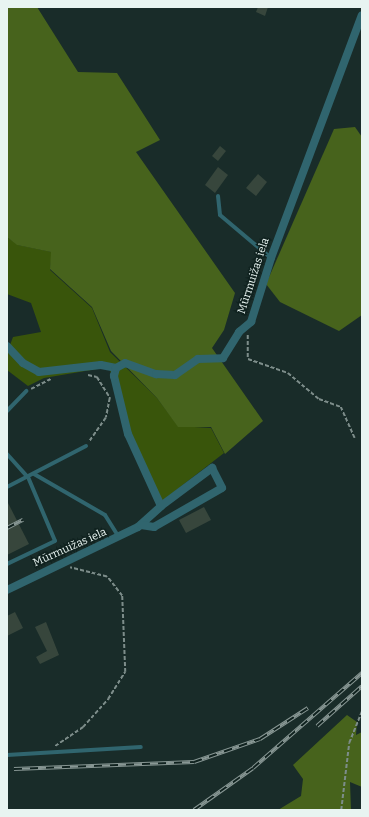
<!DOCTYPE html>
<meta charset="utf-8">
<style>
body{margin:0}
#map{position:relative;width:369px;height:817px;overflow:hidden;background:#192c29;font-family:Bitter,serif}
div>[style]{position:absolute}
.green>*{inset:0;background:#39550b}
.forest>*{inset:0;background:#47631c}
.building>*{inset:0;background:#37463c}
.path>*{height:1.5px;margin-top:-0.75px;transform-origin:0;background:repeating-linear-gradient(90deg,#7d8d8a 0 4px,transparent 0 6px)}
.lane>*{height:4px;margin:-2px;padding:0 2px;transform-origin:2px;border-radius:2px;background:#30656e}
.street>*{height:8px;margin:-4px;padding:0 4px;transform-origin:4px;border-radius:4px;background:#30656e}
.rail>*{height:4px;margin-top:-2px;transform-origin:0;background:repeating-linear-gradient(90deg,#10221f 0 8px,#889794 0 16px);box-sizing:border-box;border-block:1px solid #889794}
span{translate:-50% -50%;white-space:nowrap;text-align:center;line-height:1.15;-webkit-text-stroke:3px #10221f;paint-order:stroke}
.street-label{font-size:11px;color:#e8f4f1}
.frame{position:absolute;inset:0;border:8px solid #e8f4f1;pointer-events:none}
</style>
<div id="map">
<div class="green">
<div style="clip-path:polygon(7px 237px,18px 245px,52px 252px,50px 270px,92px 308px,110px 352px,157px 398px,178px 426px,211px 428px,224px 453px,162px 501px,130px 438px,109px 367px,44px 378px,28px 386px,7px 370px,7px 353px,13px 337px,41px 332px,31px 303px,7px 294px)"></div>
</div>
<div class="forest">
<div style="clip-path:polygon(7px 7px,37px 7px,78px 72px,117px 73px,160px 140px,136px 152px,235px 293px,224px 330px,212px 348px,263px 421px,225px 454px,211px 427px,178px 427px,157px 398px,111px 351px,92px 307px,50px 269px,51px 252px,17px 245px,7px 237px)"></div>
<div style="clip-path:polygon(355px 127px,362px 137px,362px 315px,339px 331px,280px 302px,266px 284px,334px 129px)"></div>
<div style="clip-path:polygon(347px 715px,357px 722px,356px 735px,362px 732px,362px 787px,350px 782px,351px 810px,278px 810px,301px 796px,303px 779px,293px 765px)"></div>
</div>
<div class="building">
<div style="clip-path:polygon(258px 7px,268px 7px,265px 16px,256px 12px)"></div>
<div style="clip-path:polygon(220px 146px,226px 151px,218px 161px,212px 156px)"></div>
<div style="clip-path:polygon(218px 167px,228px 175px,215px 193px,205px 185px)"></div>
<div style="clip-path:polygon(258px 174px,267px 182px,256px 196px,246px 188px)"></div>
<div style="clip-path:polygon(7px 501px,29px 544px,7px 555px)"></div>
<div style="clip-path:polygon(204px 507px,211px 520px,186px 533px,179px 520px)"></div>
<div style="clip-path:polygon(15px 612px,23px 628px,7px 636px,7px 616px)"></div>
<div style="clip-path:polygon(46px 622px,59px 655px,40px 664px,36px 657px,47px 651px,35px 627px)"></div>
</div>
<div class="path">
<div style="left:248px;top:335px;width:24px;rotate:90deg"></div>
<div style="left:248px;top:359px;width:42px;rotate:19.3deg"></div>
<div style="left:288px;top:373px;width:40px;rotate:40deg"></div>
<div style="left:319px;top:399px;width:23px;rotate:20deg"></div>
<div style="left:341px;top:407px;width:34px;rotate:66deg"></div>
<div style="left:88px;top:375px;width:9px;rotate:13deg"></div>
<div style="left:97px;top:377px;width:25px;rotate:58deg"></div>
<div style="left:110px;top:398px;width:20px;rotate:101deg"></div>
<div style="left:106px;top:418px;width:29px;rotate:125deg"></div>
<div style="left:31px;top:389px;width:22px;rotate:-27deg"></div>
<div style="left:55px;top:746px;width:34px;rotate:-34deg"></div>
<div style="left:83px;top:727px;width:38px;rotate:-48deg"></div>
<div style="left:108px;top:699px;width:32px;rotate:-58deg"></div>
<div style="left:125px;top:672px;width:76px;rotate:-92.3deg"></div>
<div style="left:122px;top:596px;width:24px;rotate:-128deg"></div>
<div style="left:107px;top:577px;width:38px;rotate:-166deg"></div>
<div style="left:341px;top:810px;width:67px;rotate:-83.2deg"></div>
<div style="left:349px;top:743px;width:35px;rotate:-68deg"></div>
</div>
<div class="lane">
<div style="left:218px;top:196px;width:19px;rotate:84deg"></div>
<div style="left:220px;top:215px;width:67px;rotate:40.1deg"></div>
<div style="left:7px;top:411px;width:28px;rotate:-46deg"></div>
<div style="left:7px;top:454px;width:31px;rotate:48deg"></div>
<div style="left:28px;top:477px;width:69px;rotate:67.1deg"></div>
<div style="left:55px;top:541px;width:53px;rotate:154.4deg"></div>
<div style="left:34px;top:474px;width:82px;rotate:30deg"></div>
<div style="left:105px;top:515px;width:26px;rotate:58deg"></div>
<div style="left:7px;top:487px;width:89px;rotate:-27.4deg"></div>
<div style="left:7px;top:755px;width:134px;rotate:-3.4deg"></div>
</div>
<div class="street">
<div style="left:7px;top:346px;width:23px;rotate:47deg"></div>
<div style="left:23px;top:363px;width:18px;rotate:29deg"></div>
<div style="left:39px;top:372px;width:62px;rotate:-6.4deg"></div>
<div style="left:101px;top:365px;width:15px;rotate:11deg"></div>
<div style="left:161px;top:506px;width:79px;rotate:-114.6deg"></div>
<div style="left:128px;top:434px;width:60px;rotate:-103.6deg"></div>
<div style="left:114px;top:376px;width:8px;rotate:-76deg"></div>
<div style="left:116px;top:368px;width:10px;rotate:-29deg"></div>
<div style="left:125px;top:363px;width:33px;rotate:20deg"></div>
<div style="left:156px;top:374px;width:19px;rotate:3deg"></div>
<div style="left:175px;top:375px;width:28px;rotate:-35deg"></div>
<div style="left:198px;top:359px;width:25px;rotate:-2deg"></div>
<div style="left:223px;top:358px;width:31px;rotate:-58deg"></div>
<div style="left:239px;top:332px;width:16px;rotate:-40deg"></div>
<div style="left:251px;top:322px;width:67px;rotate:-72.6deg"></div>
<div style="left:271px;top:258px;width:259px;rotate:-69.5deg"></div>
<div style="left:7px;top:590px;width:145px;rotate:-25.7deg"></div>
<div style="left:138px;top:527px;width:31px;rotate:-42deg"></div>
<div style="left:161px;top:506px;width:64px;rotate:-36.7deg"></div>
<div style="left:212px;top:468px;width:22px;rotate:63deg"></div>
<div style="left:222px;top:488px;width:78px;rotate:150.2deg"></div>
<div style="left:154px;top:527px;width:13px;rotate:-171deg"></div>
</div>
<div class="rail">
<div style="left:7px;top:528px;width:18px;rotate:-27deg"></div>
<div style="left:317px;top:726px;width:60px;rotate:-41.6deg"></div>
<div style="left:14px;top:769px;width:180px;rotate:-2.2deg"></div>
<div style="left:194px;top:762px;width:70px;rotate:-19.2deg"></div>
<div style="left:260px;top:739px;width:57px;rotate:-32.9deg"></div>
<div style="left:194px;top:810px;width:72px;rotate:-35.4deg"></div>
<div style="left:253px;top:768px;width:145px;rotate:-41.1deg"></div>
</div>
<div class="street-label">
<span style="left:254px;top:276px;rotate:-72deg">Mūrmuižas iela</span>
<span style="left:70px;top:548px;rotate:-24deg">Mūrmuižas iela</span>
</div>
<div class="frame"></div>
</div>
